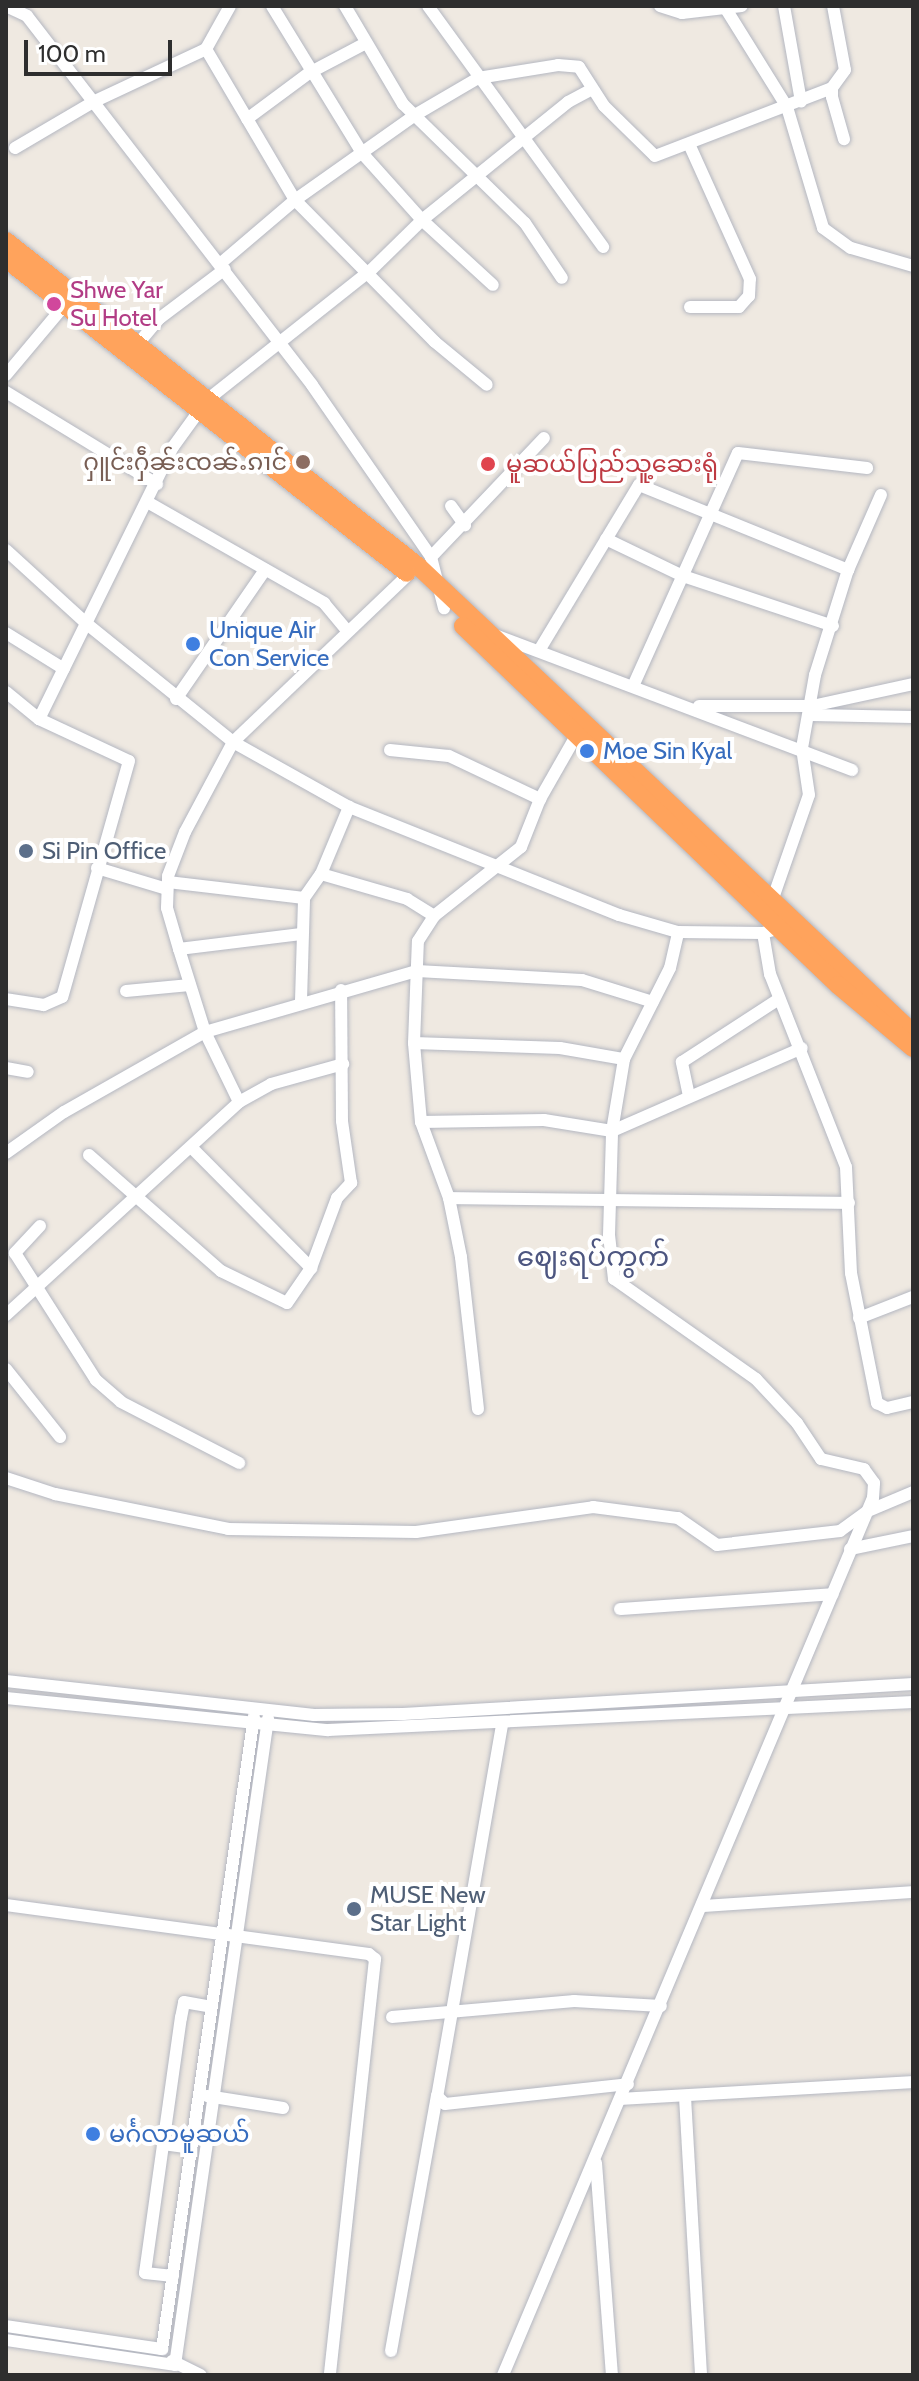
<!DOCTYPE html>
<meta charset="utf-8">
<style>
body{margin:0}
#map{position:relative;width:919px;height:2381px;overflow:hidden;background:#efe9e1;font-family:Cabin,"Noto Sans Myanmar",sans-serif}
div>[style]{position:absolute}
.roads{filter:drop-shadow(0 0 2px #b4b7c1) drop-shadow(0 0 2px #b4b7c1)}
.minor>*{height:12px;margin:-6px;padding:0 6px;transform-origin:6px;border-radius:6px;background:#fff}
.highway>*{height:18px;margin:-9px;padding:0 9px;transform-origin:9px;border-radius:9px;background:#ffa35c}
.dots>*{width:22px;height:22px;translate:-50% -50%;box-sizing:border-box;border:4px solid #fff;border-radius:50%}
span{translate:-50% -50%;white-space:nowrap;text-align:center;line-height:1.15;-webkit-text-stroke:8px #fff;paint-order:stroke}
.hotel-label{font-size:24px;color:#b23c85}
.left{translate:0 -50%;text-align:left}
.education-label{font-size:24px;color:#785e54}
.right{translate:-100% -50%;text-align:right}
.health-label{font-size:24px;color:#be3a42}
.shop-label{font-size:24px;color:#366cbe}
.service-label{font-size:24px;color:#4e5e75}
.quarter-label{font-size:28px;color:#4d5680}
.frame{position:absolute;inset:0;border:8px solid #2e2e2e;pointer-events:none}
.scale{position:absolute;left:24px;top:40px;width:148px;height:36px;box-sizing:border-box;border:4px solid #2e2e2e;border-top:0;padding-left:10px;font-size:24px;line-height:28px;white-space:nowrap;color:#2e2e2e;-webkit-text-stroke:6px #fff;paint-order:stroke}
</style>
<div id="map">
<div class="roads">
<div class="minor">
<div style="left:6px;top:6px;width:23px;rotate:25deg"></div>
<div style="left:27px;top:16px;width:466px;rotate:52.3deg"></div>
<div style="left:312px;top:385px;width:209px;rotate:55.3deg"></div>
<div style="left:431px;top:557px;width:53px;rotate:75.7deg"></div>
<div style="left:272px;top:6px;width:172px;rotate:58.5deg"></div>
<div style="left:362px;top:153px;width:90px;rotate:48.2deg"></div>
<div style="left:422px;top:220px;width:96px;rotate:42.5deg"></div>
<div style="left:345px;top:6px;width:114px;rotate:59.4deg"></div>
<div style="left:403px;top:104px;width:170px;rotate:44.3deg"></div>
<div style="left:525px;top:223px;width:66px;rotate:56.1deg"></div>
<div style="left:428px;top:6px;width:298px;rotate:54deg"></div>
<div style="left:660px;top:6px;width:23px;rotate:18deg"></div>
<div style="left:682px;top:13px;width:60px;rotate:-6.7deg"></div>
<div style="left:784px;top:6px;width:97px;rotate:79.9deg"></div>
<div style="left:833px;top:6px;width:65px;rotate:79.4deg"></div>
<div style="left:845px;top:70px;width:22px;rotate:126deg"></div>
<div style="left:832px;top:88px;width:9px;rotate:90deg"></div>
<div style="left:832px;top:97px;width:44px;rotate:74.1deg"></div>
<div style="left:726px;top:9px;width:115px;rotate:58.1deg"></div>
<div style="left:787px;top:107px;width:126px;rotate:73.4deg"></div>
<div style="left:823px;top:228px;width:34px;rotate:36deg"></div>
<div style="left:851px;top:248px;width:65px;rotate:16.2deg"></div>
<div style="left:206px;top:49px;width:175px;rotate:59.5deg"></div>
<div style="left:295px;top:200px;width:199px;rotate:45.4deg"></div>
<div style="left:435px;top:342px;width:67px;rotate:39.6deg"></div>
<div style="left:247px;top:119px;width:77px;rotate:-36.6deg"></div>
<div style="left:309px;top:73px;width:62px;rotate:-27.8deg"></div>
<div style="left:15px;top:148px;width:91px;rotate:-30.5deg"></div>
<div style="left:93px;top:102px;width:125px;rotate:-25.1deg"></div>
<div style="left:206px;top:49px;width:49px;rotate:-60.8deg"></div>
<div style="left:221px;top:263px;width:97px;rotate:-40.4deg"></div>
<div style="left:295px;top:200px;width:147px;rotate:-35.3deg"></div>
<div style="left:415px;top:115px;width:73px;rotate:-30.4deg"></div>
<div style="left:478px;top:78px;width:81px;rotate:-9.2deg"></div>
<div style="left:558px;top:65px;width:21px;rotate:5deg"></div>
<div style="left:579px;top:67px;width:46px;rotate:57.3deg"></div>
<div style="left:604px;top:106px;width:71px;rotate:44.4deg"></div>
<div style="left:655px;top:156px;width:190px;rotate:-21deg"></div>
<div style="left:690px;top:307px;width:49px"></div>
<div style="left:739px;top:307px;width:15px;rotate:-48deg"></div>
<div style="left:749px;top:296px;width:17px;rotate:-87deg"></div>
<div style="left:750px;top:279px;width:146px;rotate:-114.3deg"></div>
<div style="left:137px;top:345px;width:35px;rotate:-50deg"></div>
<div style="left:160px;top:318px;width:81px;rotate:-37deg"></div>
<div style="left:6px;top:375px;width:97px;rotate:-50deg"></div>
<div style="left:6px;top:392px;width:177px;rotate:31.4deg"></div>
<div style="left:149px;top:503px;width:202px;rotate:29.7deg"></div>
<div style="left:324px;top:603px;width:34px;rotate:50deg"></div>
<div style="left:451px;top:506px;width:24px;rotate:54deg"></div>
<div style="left:606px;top:539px;width:85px;rotate:25.7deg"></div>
<div style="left:683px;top:576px;width:158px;rotate:18.4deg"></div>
<div style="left:6px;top:550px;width:110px;rotate:42.4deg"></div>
<div style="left:87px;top:624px;width:188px;rotate:38.9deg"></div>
<div style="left:233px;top:742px;width:133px;rotate:29.3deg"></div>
<div style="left:349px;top:807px;width:291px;rotate:21.8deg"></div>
<div style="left:619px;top:915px;width:61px;rotate:16.1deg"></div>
<div style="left:678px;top:932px;width:85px;rotate:0.7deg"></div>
<div style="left:763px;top:933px;width:18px;rotate:-16deg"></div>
<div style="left:431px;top:557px;width:164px;rotate:-46.5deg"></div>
<div style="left:6px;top:633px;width:68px;rotate:31.8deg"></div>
<div style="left:492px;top:634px;width:385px;rotate:20.7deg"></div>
<div style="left:540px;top:649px;width:192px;rotate:-58.9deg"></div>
<div style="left:639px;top:485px;width:226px;rotate:22.1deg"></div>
<div style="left:634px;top:684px;width:253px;rotate:-65.8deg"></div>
<div style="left:738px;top:453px;width:130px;rotate:6.6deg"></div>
<div style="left:6px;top:692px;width:43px;rotate:39.3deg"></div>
<div style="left:39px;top:719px;width:99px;rotate:25deg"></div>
<div style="left:129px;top:761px;width:245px;rotate:105.8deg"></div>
<div style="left:62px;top:997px;width:20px;rotate:156deg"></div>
<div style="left:44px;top:1005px;width:38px;rotate:-171deg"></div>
<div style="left:176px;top:699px;width:157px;rotate:-55.4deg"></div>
<div style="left:699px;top:706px;width:113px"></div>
<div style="left:812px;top:706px;width:103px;rotate:-12.3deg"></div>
<div style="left:811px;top:715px;width:102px;rotate:1.1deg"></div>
<div style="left:39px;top:719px;width:303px;rotate:-63.8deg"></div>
<div style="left:173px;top:447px;width:58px;rotate:-54.1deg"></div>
<div style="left:207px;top:400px;width:208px;rotate:-38.4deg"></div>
<div style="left:370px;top:271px;width:73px;rotate:-44.4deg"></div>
<div style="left:422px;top:220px;width:188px;rotate:-38.9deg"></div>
<div style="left:568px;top:102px;width:26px;rotate:-28deg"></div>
<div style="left:390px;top:750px;width:59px;rotate:5.8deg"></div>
<div style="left:449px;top:756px;width:101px;rotate:25.3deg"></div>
<div style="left:97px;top:868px;width:73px;rotate:16.7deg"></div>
<div style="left:321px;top:874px;width:90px;rotate:16.2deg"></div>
<div style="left:407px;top:899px;width:32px;rotate:32deg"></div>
<div style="left:168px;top:882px;width:137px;rotate:6.7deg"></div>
<div style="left:772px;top:901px;width:112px;rotate:-70.8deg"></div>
<div style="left:809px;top:795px;width:48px;rotate:-98.5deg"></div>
<div style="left:802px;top:748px;width:74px;rotate:-79.9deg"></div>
<div style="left:815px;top:675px;width:110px;rotate:-72.6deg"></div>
<div style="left:848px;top:570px;width:82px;rotate:-66.3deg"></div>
<div style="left:763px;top:933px;width:42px;rotate:80.3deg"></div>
<div style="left:770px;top:974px;width:207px;rotate:68.5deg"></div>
<div style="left:846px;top:1167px;width:106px;rotate:87.3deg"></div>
<div style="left:851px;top:1273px;width:133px;rotate:78.7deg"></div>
<div style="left:877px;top:1403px;width:11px;rotate:27deg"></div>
<div style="left:887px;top:1408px;width:27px;rotate:-13deg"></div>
<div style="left:179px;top:949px;width:123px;rotate:-7deg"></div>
<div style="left:126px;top:991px;width:64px;rotate:-5.4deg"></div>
<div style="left:301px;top:1001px;width:103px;rotate:-88.3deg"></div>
<div style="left:304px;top:898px;width:29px;rotate:-55deg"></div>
<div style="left:321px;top:874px;width:73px;rotate:-67.3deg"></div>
<div style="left:414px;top:1043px;width:146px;rotate:2deg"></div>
<div style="left:560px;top:1048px;width:65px;rotate:9.8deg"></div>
<div style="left:6px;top:1068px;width:22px;rotate:10deg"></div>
<div style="left:689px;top:1096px;width:35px;rotate:-102deg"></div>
<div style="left:682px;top:1062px;width:116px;rotate:-33deg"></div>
<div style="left:239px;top:1102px;width:78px;rotate:-115.9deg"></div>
<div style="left:205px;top:1032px;width:87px;rotate:-107.4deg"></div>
<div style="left:179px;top:949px;width:43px;rotate:-106.3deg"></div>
<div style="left:167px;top:908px;width:32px;rotate:-88deg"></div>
<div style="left:168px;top:876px;width:47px;rotate:-68.9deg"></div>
<div style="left:185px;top:832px;width:102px;rotate:-61.9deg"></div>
<div style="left:233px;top:742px;width:243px;rotate:-43.7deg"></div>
<div style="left:421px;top:1122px;width:123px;rotate:-0.9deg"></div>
<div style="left:544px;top:1120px;width:69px;rotate:9.2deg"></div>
<div style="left:612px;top:1131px;width:207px;rotate:-23.6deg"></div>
<div style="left:193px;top:1149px;width:168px;rotate:45.2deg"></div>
<div style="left:6px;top:1153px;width:71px;rotate:-35.3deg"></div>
<div style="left:64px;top:1112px;width:162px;rotate:-29.6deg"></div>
<div style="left:205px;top:1032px;width:221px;rotate:-16.1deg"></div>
<div style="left:417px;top:971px;width:165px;rotate:3.1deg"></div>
<div style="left:582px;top:980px;width:74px;rotate:17.2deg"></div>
<div style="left:89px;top:1155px;width:176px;rotate:41.3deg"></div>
<div style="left:221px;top:1271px;width:73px;rotate:25.9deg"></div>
<div style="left:287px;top:1303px;width:42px;rotate:-55.6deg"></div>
<div style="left:311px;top:1268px;width:75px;rotate:-69.6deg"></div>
<div style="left:337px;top:1198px;width:21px;rotate:-47deg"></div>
<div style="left:351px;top:1183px;width:63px;rotate:-98.3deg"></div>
<div style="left:342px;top:1121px;width:131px;rotate:-90.4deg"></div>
<div style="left:449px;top:1198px;width:400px;rotate:0.7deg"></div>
<div style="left:40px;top:1226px;width:37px;rotate:133deg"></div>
<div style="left:15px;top:1253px;width:151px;rotate:57.5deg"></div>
<div style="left:96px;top:1380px;width:33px;rotate:41deg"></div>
<div style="left:121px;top:1402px;width:133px;rotate:27.3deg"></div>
<div style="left:6px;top:1315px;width:316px;rotate:-42.4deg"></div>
<div style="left:239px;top:1102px;width:37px;rotate:-29deg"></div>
<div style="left:271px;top:1084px;width:75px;rotate:-15.5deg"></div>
<div style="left:859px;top:1318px;width:58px;rotate:-21.3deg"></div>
<div style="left:6px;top:1369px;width:87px;rotate:51.5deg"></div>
<div style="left:478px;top:1409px;width:153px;rotate:-96.4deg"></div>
<div style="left:461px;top:1257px;width:60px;rotate:-101.5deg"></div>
<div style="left:449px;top:1198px;width:81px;rotate:-110.2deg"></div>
<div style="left:421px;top:1122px;width:79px;rotate:-95.1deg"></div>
<div style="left:414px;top:1043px;width:102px;rotate:-87.8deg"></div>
<div style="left:418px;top:941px;width:30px;rotate:-57deg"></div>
<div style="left:434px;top:916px;width:111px;rotate:-38.4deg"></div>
<div style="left:521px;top:847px;width:52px;rotate:-68.4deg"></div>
<div style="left:540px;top:799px;width:81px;rotate:-60.3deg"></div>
<div style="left:6px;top:1478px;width:52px;rotate:18.1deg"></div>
<div style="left:55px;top:1494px;width:177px;rotate:11.4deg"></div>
<div style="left:228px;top:1529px;width:188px;rotate:0.9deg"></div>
<div style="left:416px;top:1532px;width:179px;rotate:-8deg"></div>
<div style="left:593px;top:1507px;width:86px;rotate:7.4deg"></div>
<div style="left:678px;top:1518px;width:47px;rotate:34.7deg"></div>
<div style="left:717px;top:1545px;width:124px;rotate:-6.5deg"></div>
<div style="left:840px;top:1531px;width:34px;rotate:-36deg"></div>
<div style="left:868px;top:1511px;width:49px;rotate:-22.9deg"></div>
<div style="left:850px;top:1549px;width:64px;rotate:-11.7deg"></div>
<div style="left:620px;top:1609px;width:213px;rotate:-4deg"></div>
<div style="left:6px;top:1681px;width:310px;rotate:6.3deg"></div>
<div style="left:314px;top:1715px;width:89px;rotate:-0.6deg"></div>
<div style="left:403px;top:1714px;width:511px;rotate:-3.37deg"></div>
<div style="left:6px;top:1698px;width:324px;rotate:5.7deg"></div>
<div style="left:328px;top:1730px;width:586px;rotate:-2.74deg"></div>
<div style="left:502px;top:1725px;width:377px;rotate:99.9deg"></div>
<div style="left:437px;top:2096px;width:11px;rotate:45deg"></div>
<div style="left:445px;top:2104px;width:184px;rotate:-6.2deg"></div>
<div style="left:6px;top:1905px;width:366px;rotate:7.7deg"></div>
<div style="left:369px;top:1954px;width:8px;rotate:40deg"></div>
<div style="left:375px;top:1959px;width:418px;rotate:96.2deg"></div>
<div style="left:702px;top:1906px;width:211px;rotate:-3.8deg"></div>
<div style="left:392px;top:2017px;width:183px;rotate:-5deg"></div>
<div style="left:574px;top:2001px;width:87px;rotate:3.3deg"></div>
<div style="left:207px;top:2096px;width:77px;rotate:9deg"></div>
<div style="left:685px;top:2097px;width:278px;rotate:86.7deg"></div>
<div style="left:621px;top:2099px;width:292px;rotate:-3.3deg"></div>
<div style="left:163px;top:2144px;width:28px;rotate:8deg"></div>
<div style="left:596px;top:2163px;width:213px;rotate:85.7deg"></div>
<div style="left:173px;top:2276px;width:28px;rotate:-174deg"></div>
<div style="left:145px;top:2273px;width:258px;rotate:-82deg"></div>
<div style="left:181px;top:2018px;width:16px;rotate:-79deg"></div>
<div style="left:184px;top:2002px;width:28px;rotate:10deg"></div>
<div style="left:6px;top:2326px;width:158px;rotate:8.4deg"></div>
<div style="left:162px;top:2349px;width:639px;rotate:-81.72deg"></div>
<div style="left:6px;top:2340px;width:171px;rotate:8.4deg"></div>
<div style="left:175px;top:2365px;width:653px;rotate:-81.81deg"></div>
<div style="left:391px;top:2351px;width:259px;rotate:-79.8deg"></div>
<div style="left:172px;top:2361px;width:32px;rotate:26deg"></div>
<div style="left:503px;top:2375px;width:952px;rotate:-67.13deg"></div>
<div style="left:873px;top:1498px;width:15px;rotate:-86deg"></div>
<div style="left:874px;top:1483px;width:17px;rotate:-126deg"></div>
<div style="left:864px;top:1469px;width:44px;rotate:-166.9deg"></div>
<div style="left:821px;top:1459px;width:43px;rotate:-123.7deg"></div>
<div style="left:797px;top:1423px;width:60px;rotate:-133deg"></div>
<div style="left:756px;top:1379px;width:174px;rotate:-144.8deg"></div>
<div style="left:614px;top:1279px;width:44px;rotate:-96.5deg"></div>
<div style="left:609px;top:1235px;width:104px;rotate:-88.3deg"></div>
<div style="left:612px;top:1131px;width:73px;rotate:-80.5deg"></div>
<div style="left:624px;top:1059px;width:102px;rotate:-63.2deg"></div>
<div style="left:670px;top:968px;width:37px;rotate:-77deg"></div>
</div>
<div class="highway">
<div style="left:6px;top:241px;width:525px;rotate:38.27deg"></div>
<div style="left:418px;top:566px;width:681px;rotate:43.33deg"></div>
<div style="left:6px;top:259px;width:509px;rotate:38.06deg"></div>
<div style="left:463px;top:626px;width:519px;rotate:43.75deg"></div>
<div style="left:838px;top:985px;width:98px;rotate:40deg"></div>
</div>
</div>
<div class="dots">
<div style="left:54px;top:304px;background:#d1479c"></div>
<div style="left:303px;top:462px;background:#8d6e63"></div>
<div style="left:488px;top:464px;background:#e0444e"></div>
<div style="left:193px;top:644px;background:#3f7fe0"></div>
<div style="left:587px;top:751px;background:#3f7fe0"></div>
<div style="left:26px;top:851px;background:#5c6f8a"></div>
<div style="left:354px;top:1909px;background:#5c6f8a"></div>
<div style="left:93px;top:2134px;background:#3f7fe0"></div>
</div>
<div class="hotel-label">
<span class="left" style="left:70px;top:304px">Shwe Yar<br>Su Hotel</span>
</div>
<div class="education-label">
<span class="right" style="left:287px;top:462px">ႁူင်းႁဵၼ်းၸၼ်ႉၵၢင်</span>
</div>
<div class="health-label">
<span class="left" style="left:506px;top:464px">မူဆယ်ပြည်သူ့ဆေးရုံ</span>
</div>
<div class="shop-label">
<span class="left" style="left:209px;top:644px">Unique Air<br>Con Service</span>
<span class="left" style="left:603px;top:751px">Moe Sin Kyal</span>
<span class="left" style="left:109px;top:2134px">မင်္ဂလာမူဆယ်</span>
</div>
<div class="service-label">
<span class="left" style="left:42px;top:851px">Si Pin Office</span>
<span class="left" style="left:370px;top:1909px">MUSE New<br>Star Light</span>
</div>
<div class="quarter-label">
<span style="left:593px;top:1256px">ဈေးရပ်ကွက်</span>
</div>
<div class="frame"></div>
<div class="scale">100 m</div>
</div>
